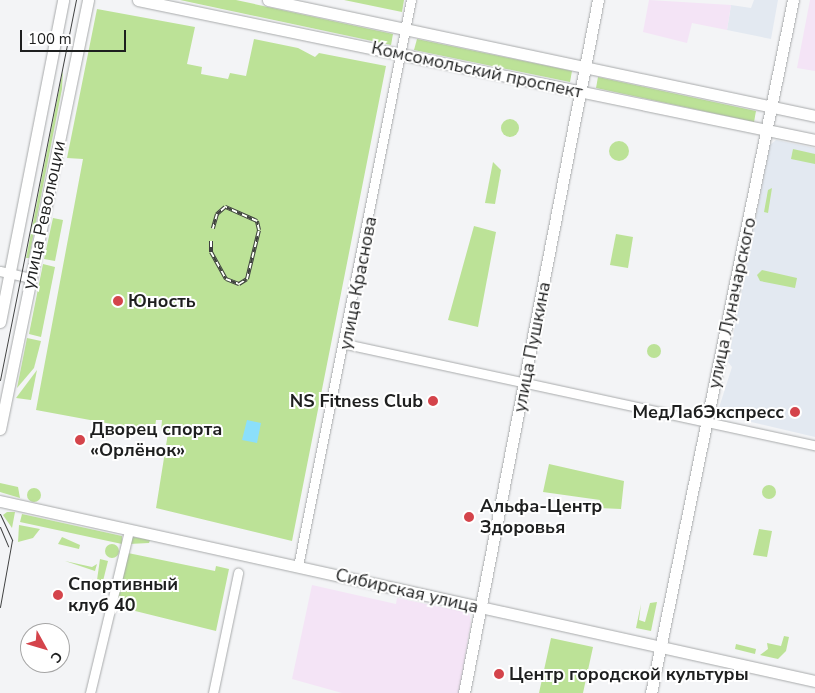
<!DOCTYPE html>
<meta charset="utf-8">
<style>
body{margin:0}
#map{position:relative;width:815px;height:693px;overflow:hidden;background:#f3f4f6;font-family:"Nunito Sans",sans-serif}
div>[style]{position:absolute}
.built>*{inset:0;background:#e3e9f1}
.education>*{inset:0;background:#f4e4f6}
.green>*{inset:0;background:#bce297}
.round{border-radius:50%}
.water>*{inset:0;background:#8bdffb}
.roads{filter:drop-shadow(0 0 1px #a8aaab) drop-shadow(0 0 1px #a8aaab)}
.minor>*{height:9px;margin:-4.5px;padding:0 4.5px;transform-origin:4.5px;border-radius:4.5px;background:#fff}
.major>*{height:11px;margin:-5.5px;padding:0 5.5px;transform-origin:5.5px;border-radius:5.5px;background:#fff}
.tram>*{height:1px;margin:-0.5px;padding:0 0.5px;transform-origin:0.5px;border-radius:0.5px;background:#3f4040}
.rail>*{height:4px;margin-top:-2px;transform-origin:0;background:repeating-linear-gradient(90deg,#fff 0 5.5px,#3f4040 0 11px);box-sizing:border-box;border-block:1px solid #3f4040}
.dots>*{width:14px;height:14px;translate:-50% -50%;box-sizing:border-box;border:2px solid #fff;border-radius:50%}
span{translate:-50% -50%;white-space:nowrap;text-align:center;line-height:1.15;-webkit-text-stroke:4px #fff;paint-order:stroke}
.street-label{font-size:18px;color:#1e1f1f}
.poi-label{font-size:18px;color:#1e1f1f;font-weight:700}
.left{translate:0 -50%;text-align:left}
.right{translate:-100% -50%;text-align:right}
.north{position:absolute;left:20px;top:623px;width:50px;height:50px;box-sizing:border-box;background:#fff;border:1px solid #a5a5a5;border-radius:50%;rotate:129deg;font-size:14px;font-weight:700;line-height:20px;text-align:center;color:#1e1f1f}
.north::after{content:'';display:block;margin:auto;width:18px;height:22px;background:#d4444b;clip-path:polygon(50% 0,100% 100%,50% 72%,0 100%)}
.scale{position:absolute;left:20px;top:30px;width:106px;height:22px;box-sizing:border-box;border:2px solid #1e1f1f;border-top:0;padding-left:6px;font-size:15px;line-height:18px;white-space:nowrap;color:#1e1f1f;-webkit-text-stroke:4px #fff;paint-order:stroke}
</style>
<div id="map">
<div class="built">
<div style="clip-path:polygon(754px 0,778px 0,771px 39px,727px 30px,731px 5px,751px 8px)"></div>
<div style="clip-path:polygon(776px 140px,815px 148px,815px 437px,717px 414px,732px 367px,728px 362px,770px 145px)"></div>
</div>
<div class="education">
<div style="clip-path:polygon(649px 0,731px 5px,727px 30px,692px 23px,687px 43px,643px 32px)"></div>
<div style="clip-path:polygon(810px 0,815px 0,815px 71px,797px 68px)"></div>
<div style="clip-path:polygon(312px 585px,396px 604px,397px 598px,469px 613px,471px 622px,459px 693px,342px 693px,292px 679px)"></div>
</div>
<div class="green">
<div style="clip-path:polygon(180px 0,236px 0,393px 34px,391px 45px)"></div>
<div style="clip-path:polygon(344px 0,404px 0,402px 12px)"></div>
<div style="clip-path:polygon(97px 9px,195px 27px,187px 64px,202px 67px,201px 74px,228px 79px,230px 73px,246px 76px,254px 39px,298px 48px,315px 57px,319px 53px,386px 66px,292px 541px,156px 508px,168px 433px,161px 431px,162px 420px,156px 420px,155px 428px,144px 430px,36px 410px,83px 159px,67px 158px)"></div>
<div style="clip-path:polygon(417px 39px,572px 71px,570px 82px,414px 50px)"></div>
<div style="clip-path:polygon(63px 70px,62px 89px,29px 258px,26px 258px)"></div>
<div style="clip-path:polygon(598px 77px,756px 111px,754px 122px,596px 88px)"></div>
<div class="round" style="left:501px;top:119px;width:18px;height:18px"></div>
<div class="round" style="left:609px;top:141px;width:20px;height:20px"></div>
<div style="clip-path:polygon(793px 149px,815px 154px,815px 164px,791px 159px)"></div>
<div style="clip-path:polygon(493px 162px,501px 170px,495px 204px,485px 203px)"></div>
<div style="clip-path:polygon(772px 188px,768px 213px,764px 212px,768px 190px)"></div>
<div style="clip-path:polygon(53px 218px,63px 220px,55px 261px,44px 259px)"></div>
<div style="clip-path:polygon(474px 226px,496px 232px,478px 327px,448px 320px)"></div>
<div style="clip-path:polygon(616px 234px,633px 237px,628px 268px,610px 265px)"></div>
<div style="clip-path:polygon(43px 264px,55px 267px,41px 337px,29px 334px)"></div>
<div style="clip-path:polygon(762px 270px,797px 278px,795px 288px,760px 281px,757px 275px)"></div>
<div style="clip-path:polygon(27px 338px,41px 341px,34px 368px,17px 388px)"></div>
<div class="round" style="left:647px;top:344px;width:14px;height:14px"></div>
<div style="clip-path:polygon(37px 370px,31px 400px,16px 398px)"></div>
<div style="clip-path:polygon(549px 464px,624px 481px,621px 509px,599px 508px,600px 500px,543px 492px)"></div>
<div style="clip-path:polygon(0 483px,18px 487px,20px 498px,0 492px)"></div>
<div class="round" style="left:762px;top:485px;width:14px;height:14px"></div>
<div class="round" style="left:27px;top:488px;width:14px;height:14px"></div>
<div style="clip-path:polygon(7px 512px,15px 512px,12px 528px,3px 515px)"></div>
<div style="clip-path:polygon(22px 514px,122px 536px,122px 544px,20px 522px)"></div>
<div style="clip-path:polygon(19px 525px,40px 529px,33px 538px,18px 542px)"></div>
<div style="clip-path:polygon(759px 529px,772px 531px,767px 557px,753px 555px)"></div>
<div style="clip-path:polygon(62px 537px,80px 545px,79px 549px,58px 544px)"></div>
<div style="clip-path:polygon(133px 537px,150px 540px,149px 543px,129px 544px)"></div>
<div class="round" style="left:105px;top:544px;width:14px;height:14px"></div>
<div style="clip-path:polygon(128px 553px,215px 571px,216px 566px,229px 569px,216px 631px,115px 606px)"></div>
<div style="clip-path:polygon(100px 559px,108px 561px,103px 581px,97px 580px)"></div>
<div style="clip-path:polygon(65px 561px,92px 567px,97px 564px,95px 571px)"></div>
<div style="clip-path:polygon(657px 602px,651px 631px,636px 628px,641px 604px,639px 620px,645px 622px,650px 603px)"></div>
<div style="clip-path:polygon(784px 636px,789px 637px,786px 651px,778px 659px,760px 655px,768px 649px,767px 643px,781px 646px)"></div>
<div style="clip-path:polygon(551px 638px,593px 647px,583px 693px,539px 693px)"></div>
<div style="clip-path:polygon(736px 644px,756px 649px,755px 654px,735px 649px)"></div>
</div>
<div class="water">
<div style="clip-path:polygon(247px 420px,261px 423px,257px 443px,242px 440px)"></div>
</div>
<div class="roads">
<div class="minor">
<div style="left:0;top:271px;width:32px;rotate:13deg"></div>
<div style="left:346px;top:344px;width:480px;rotate:12.2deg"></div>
<div style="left:298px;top:566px;width:577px;rotate:-78.71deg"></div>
<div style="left:90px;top:693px;width:167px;rotate:-76.5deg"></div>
<div style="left:213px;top:693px;width:123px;rotate:-78.2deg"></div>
</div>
<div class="major">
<div style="left:138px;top:0;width:691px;rotate:11.68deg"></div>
<div style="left:268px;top:0;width:559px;rotate:11.97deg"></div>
<div style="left:0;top:322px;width:328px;rotate:-78.9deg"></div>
<div style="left:0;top:429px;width:438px;rotate:-78.4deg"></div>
<div style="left:0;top:501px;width:835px;rotate:12.45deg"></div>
<div style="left:464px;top:693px;width:706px;rotate:-79.06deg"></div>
<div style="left:651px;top:693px;width:707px;rotate:-78.42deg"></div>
</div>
</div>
<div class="tram">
<div style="left:0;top:380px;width:388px;rotate:-78.7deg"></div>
<div style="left:0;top:514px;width:29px;rotate:65deg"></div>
<div style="left:12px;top:540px;width:68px;rotate:100.2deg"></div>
<div style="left:0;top:527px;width:21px;rotate:67deg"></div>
</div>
<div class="rail">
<div style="left:211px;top:241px;width:11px;rotate:90deg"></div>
<div style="left:211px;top:252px;width:31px;rotate:61deg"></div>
<div style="left:226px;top:279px;width:14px;rotate:21deg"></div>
<div style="left:239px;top:284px;width:9px;rotate:-32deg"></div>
<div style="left:247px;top:279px;width:50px;rotate:-76.2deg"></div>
<div style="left:259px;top:230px;width:9px;rotate:-103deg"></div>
<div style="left:257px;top:221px;width:35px;rotate:-156deg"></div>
<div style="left:225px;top:207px;width:11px;rotate:139deg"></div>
<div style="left:217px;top:214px;width:15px;rotate:106deg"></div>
</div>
<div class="dots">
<div style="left:118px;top:301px;background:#d4444b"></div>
<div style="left:433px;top:401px;background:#d4444b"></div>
<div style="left:795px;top:412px;background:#d4444b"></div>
<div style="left:80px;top:440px;background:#d4444b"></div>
<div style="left:469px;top:517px;background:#d4444b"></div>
<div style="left:58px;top:595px;background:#d4444b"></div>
<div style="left:499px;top:674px;background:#d4444b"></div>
</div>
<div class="street-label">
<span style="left:477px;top:70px;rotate:12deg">Комсомольский проспект</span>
<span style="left:44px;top:215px;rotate:-78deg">улица Революции</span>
<span style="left:358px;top:283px;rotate:-79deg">улица Краснова</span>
<span style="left:732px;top:303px;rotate:-78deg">улица Луначарского</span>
<span style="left:532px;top:347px;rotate:-79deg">улица Пушкина</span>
<span style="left:407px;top:591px;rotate:13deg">Сибирская улица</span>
</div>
<div class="poi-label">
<span class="left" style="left:128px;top:301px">Юность</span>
<span class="right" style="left:423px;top:401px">NS Fitness Club</span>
<span class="right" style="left:784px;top:412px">МедЛабЭкспресс</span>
<span class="left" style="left:90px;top:440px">Дворец спорта<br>«Орлёнок»</span>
<span class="left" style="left:480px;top:517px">Альфа-Центр<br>Здоровья</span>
<span class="left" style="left:68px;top:595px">Спортивный<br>клуб 40</span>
<span class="left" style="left:509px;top:674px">Центр городской культуры</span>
</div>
<div class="north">С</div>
<div class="scale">100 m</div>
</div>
